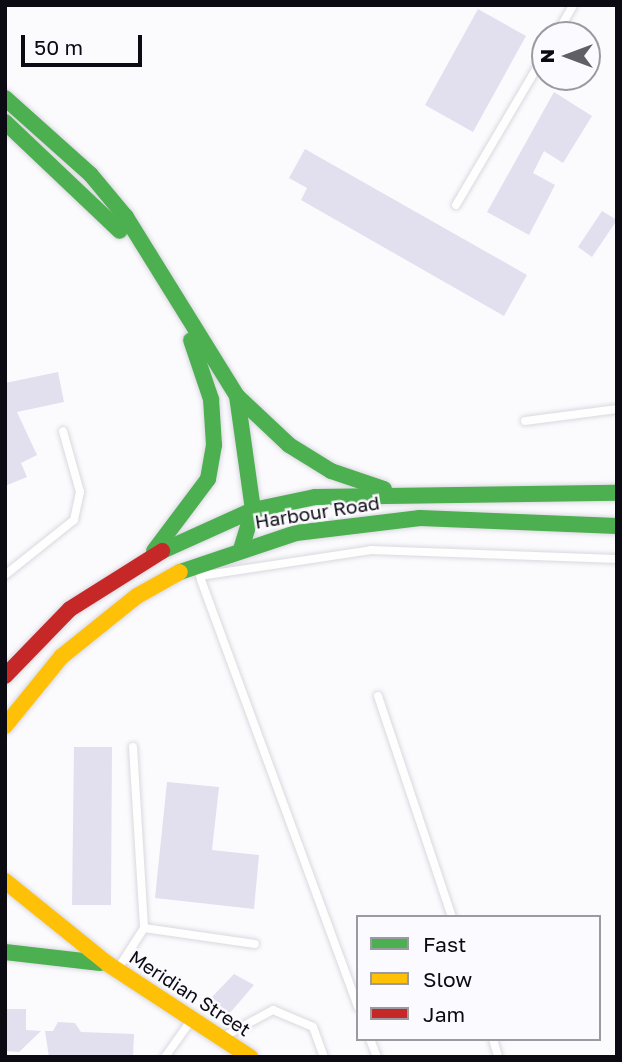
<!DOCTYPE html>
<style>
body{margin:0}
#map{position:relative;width:622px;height:1062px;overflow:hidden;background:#fbfbfe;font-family:"Golos Text",sans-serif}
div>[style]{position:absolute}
.building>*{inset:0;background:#e2dfef}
.roads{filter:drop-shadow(0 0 2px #d9d8de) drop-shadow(0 0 2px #d9d8de)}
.lane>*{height:8px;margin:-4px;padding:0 4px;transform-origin:4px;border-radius:4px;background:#fefeff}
.fast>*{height:16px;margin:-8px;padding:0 8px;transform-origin:8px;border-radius:8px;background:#4caf50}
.slow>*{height:16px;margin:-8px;padding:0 8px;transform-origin:8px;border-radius:8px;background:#ffc107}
.jam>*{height:16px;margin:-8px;padding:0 8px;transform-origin:8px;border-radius:8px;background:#c62828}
span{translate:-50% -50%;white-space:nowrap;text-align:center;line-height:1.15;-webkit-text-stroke:5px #fafaff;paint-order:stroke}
.street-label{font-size:19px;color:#0c0b13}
.frame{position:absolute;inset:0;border:7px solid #0c0b13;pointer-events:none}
.legend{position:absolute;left:356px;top:915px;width:245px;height:126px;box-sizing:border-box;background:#fafaff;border:2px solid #9b9aa1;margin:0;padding:9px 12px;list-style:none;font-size:21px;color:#0c0b13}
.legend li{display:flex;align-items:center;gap:14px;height:35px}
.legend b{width:35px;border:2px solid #9b9aa1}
.north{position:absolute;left:531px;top:21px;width:70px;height:70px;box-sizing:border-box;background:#fafaff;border:2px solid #9b9aa1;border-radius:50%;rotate:270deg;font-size:19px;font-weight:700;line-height:28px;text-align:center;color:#0c0b13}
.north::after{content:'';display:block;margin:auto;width:24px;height:32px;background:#605f65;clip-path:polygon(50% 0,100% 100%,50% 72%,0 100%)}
.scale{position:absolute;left:21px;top:35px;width:121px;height:32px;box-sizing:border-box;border:4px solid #0c0b13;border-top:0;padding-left:9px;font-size:21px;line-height:24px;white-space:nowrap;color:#0c0b13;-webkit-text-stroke:5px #fafaff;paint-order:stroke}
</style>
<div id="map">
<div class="building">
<div style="clip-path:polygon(478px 9px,526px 36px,473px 132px,425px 105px)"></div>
<div style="clip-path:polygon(554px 92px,592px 116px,563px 163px,544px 151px,533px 173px,555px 185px,529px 235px,487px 212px)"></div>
<div style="clip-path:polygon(305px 149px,527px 275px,504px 316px,301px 200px,307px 188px,289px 178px)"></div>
<div style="clip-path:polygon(602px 211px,617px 220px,592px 257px,578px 247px)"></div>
<div style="clip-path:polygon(58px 372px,64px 402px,17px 412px,37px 455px,21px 463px,27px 477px,5px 486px,5px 383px)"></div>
<div style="clip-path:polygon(74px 747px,112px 747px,111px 905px,72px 905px)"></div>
<div style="clip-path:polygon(167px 782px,219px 787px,212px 850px,259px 855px,254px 909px,155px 898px)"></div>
<div style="clip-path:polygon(234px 974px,254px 985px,229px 1014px,211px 998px)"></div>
<div style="clip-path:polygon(5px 1009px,26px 1009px,26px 1030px,41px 1031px,19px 1052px,5px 1051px)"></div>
<div style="clip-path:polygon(58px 1022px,75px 1023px,81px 1032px,134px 1034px,133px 1057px,49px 1057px,45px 1031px,53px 1031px)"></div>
</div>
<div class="roads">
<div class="lane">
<div style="left:556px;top:35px;width:34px;rotate:-60deg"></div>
<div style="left:456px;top:205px;width:175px;rotate:-59.5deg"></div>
<div style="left:525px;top:421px;width:93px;rotate:-7.4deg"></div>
<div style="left:5px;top:575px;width:88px;rotate:-38.6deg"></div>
<div style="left:74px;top:520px;width:29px;rotate:-78deg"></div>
<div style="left:80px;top:492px;width:63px;rotate:-105.6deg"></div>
<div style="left:200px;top:576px;width:173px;rotate:-8.6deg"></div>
<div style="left:371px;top:550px;width:246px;rotate:2.1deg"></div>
<div style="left:201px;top:580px;width:455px;rotate:69.8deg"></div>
<div style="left:378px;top:696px;width:233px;rotate:71.5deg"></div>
<div style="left:133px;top:747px;width:181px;rotate:86.5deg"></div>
<div style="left:144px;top:928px;width:112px;rotate:8.2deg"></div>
<div style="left:119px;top:967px;width:46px;rotate:-57.3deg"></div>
<div style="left:225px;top:1036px;width:55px;rotate:-28.4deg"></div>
<div style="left:273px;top:1010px;width:43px;rotate:23deg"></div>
<div style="left:313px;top:1027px;width:32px;rotate:70deg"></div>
<div style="left:370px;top:1039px;width:19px;rotate:69deg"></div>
<div style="left:493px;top:1039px;width:19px;rotate:74deg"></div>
<div style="left:165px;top:1057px;width:43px;rotate:-54.5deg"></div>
</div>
<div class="fast">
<div style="left:5px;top:98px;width:115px;rotate:41.8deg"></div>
<div style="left:91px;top:175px;width:55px;rotate:50.2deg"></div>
<div style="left:126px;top:217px;width:211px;rotate:58.2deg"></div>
<div style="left:237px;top:396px;width:115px;rotate:82deg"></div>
<div style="left:253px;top:510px;width:39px;rotate:107deg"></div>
<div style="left:5px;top:122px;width:158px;rotate:43.5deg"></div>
<div style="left:237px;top:396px;width:71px;rotate:43.3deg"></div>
<div style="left:289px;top:445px;width:49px;rotate:31.8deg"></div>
<div style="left:331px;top:471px;width:56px;rotate:18.8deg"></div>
<div style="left:154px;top:551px;width:90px;rotate:-53.1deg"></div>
<div style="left:208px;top:479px;width:35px;rotate:-80deg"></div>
<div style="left:214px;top:445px;width:46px;rotate:-93.7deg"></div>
<div style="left:211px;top:399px;width:62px;rotate:-108.7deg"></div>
<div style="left:162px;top:551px;width:100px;rotate:-24.3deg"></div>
<div style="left:253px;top:510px;width:63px;rotate:-11.8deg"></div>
<div style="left:315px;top:497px;width:302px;rotate:-0.8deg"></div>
<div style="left:180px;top:572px;width:122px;rotate:-18.6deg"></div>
<div style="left:296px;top:533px;width:125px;rotate:-6.9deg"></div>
<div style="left:420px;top:518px;width:197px;rotate:2.3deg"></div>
<div style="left:5px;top:952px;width:96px;rotate:6.6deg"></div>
</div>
<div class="slow">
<div style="left:5px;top:726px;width:89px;rotate:-50.9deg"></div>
<div style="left:61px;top:657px;width:97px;rotate:-38.8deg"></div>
<div style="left:137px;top:596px;width:49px;rotate:-29.2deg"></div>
<div style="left:5px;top:881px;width:132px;rotate:38.9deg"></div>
<div style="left:108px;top:964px;width:170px;rotate:33.2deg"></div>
</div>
<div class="jam">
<div style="left:5px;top:676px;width:93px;rotate:-45.9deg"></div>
<div style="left:70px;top:609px;width:109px;rotate:-32.2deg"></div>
</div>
</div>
<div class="street-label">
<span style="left:317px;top:512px;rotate:-9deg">Harbour Road</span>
<span style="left:190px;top:993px;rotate:33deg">Meridian Street</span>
</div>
<div class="frame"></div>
<ul class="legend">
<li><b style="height:9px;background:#4caf50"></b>Fast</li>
<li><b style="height:9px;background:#ffc107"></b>Slow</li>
<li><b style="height:9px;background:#c62828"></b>Jam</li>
</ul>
<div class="north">N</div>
<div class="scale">50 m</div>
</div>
